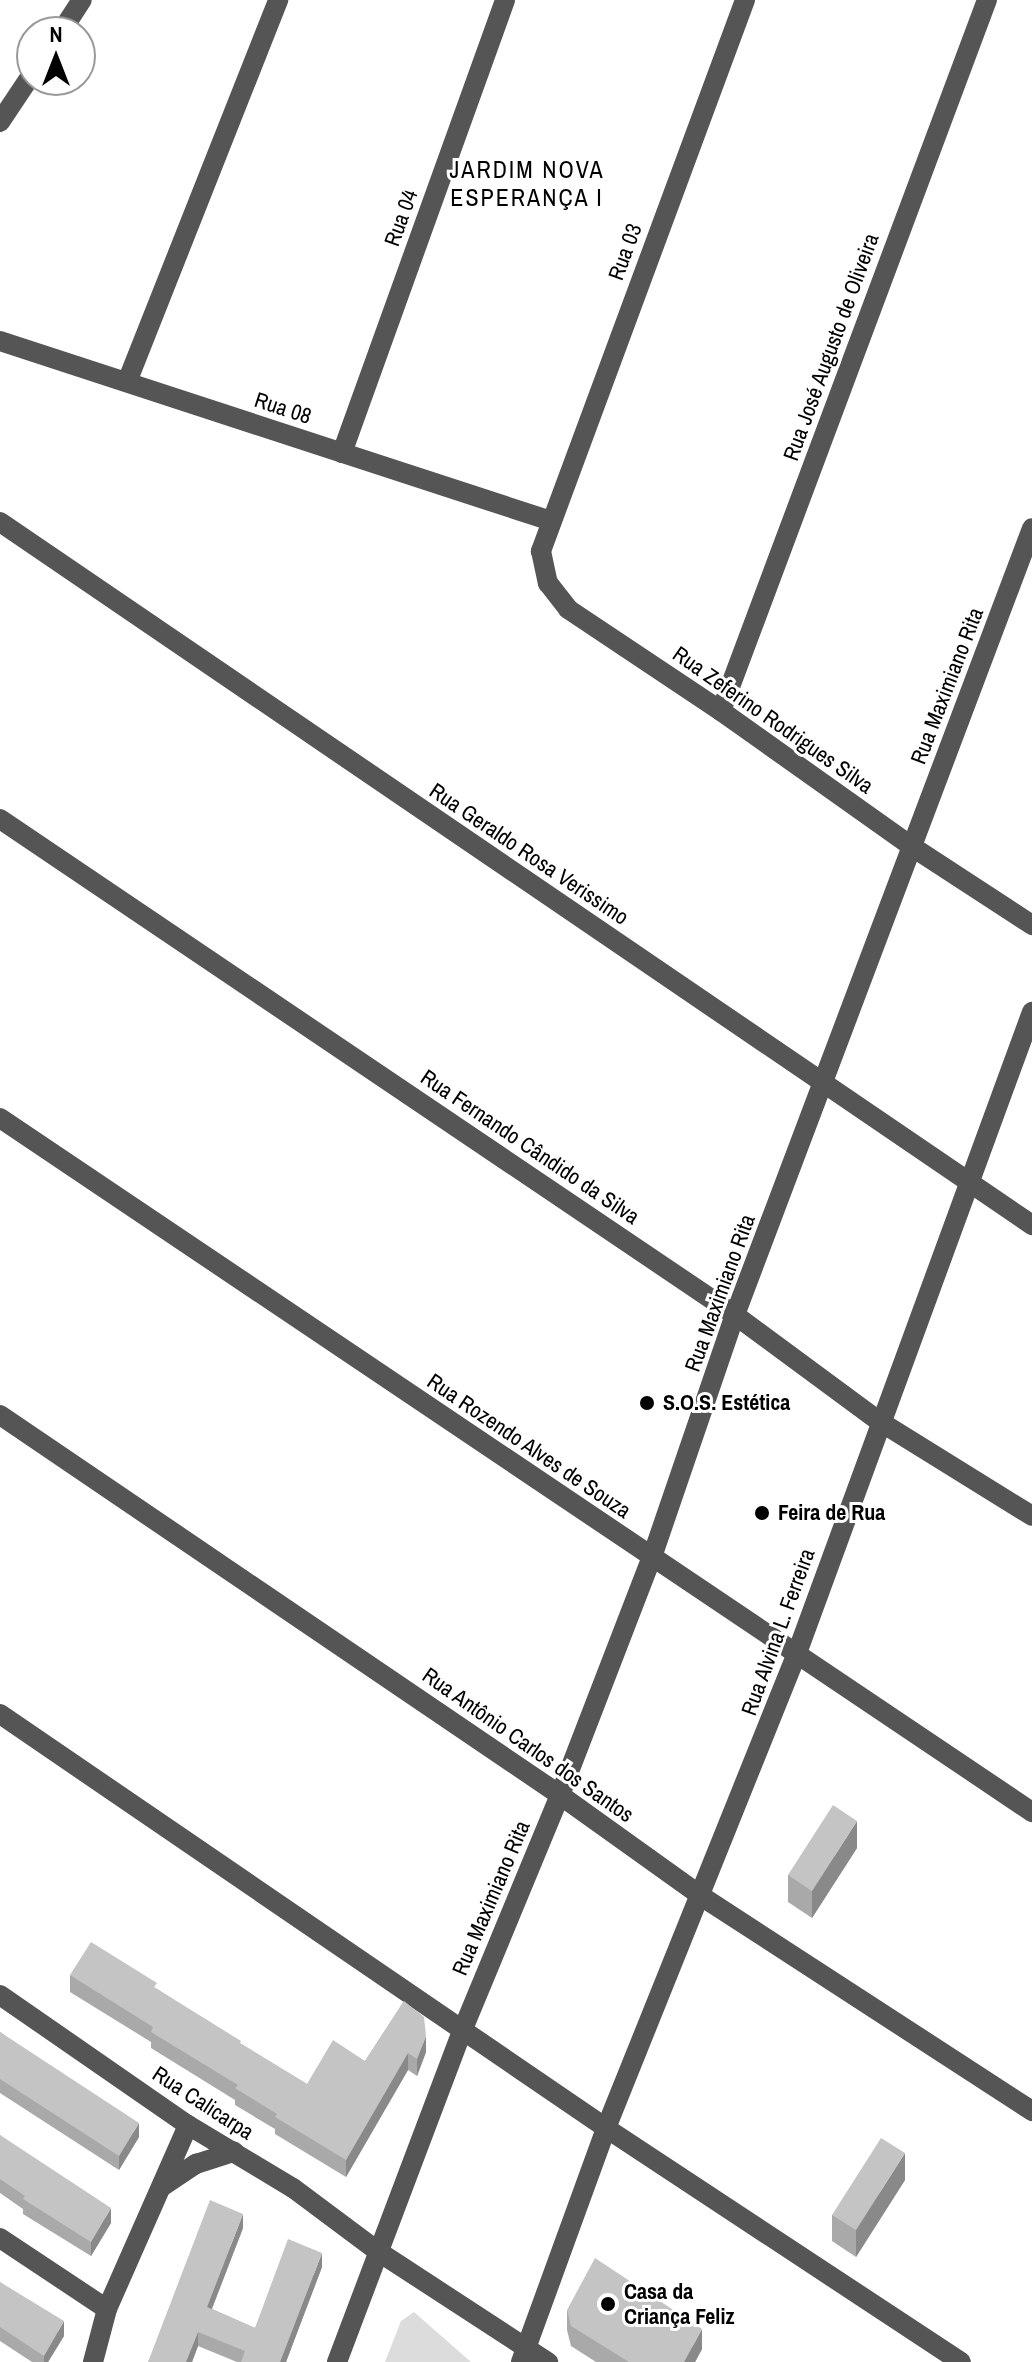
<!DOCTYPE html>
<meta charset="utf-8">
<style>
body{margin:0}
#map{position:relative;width:1032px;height:2362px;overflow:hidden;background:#fff;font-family:"Archivo Narrow",sans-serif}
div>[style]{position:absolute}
.green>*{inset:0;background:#dcdcdc}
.minor>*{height:20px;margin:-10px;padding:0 10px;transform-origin:10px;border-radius:10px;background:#555}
.wall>*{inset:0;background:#a9a9a9}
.shaded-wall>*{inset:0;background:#898989}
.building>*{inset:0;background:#c4c4c4}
.dots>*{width:22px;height:22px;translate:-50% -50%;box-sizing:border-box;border:4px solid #fff;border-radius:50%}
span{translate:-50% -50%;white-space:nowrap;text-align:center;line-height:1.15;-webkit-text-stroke:6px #fff;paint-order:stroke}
.street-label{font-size:22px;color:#000}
.poi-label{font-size:22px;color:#000;font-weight:700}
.left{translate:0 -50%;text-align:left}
.neighbourhood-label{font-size:24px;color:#000;letter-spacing:2px}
.north{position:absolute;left:16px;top:16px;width:80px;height:80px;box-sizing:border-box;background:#fff;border:2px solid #999;border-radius:50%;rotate:0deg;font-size:22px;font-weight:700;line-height:32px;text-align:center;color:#000}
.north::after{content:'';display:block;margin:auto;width:28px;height:36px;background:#000;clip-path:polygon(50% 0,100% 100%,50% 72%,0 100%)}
</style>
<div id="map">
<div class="green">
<div style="clip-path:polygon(414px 2312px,471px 2362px,385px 2362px,401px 2321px)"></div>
</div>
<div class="minor">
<div style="left:745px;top:0;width:588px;rotate:110.32deg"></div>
<div style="left:541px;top:551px;width:33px;rotate:78deg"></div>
<div style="left:548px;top:583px;width:33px;rotate:52deg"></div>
<div style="left:568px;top:609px;width:184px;rotate:33.7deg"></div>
<div style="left:721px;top:711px;width:233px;rotate:35.4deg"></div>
<div style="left:911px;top:846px;width:145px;rotate:33.1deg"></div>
<div style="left:61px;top:32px;width:38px;rotate:-57deg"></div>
<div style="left:0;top:122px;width:58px;rotate:-56.3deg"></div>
<div style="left:0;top:341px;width:580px;rotate:18.09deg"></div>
<div style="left:127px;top:382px;width:411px;rotate:-68.4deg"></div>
<div style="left:342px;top:453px;width:481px;rotate:-70.2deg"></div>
<div style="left:0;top:522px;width:1249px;rotate:34.26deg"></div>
<div style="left:721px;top:711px;width:759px;rotate:-69.49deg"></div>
<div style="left:0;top:819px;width:887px;rotate:34.01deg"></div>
<div style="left:735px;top:1315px;width:179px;rotate:36.4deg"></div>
<div style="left:879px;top:1421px;width:180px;rotate:31.8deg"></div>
<div style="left:0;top:1118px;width:1244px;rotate:33.92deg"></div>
<div style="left:0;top:1415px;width:677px;rotate:34.16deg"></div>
<div style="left:560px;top:1795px;width:173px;rotate:35.6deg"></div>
<div style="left:701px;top:1896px;width:395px;rotate:33deg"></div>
<div style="left:0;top:1714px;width:734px;rotate:34.34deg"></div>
<div style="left:606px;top:2128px;width:425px;rotate:33.4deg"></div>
<div style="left:0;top:1995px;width:229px;rotate:34.7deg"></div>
<div style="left:188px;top:2125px;width:122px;rotate:31deg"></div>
<div style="left:293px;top:2188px;width:107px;rotate:36.7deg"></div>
<div style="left:379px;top:2252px;width:202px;rotate:33.1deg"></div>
<div style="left:163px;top:2186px;width:40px;rotate:-34deg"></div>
<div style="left:196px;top:2164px;width:40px;rotate:-18deg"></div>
<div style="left:0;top:2238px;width:128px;rotate:33.6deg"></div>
<div style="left:93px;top:2362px;width:55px;rotate:-75.2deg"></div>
<div style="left:107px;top:2309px;width:201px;rotate:-66.2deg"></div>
<div style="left:337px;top:2362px;width:356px;rotate:-69.3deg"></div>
<div style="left:463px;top:2029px;width:253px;rotate:-67.5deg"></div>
<div style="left:560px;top:1795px;width:255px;rotate:-68.9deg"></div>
<div style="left:652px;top:1557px;width:256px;rotate:-71.1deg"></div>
<div style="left:735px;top:1315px;width:841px;rotate:-69.32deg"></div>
<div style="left:521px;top:2362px;width:249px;rotate:-70deg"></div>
<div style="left:606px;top:2128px;width:512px;rotate:-68.09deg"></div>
<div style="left:797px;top:1653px;width:683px;rotate:-69.87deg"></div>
</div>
<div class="wall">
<div style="clip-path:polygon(857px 1848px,812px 1918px,788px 1902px,788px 1875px)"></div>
<div style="clip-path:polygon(70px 1975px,157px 1989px,241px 2044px,307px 2084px,365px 2061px,404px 2001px,426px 2052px,417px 2076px,408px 2070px,346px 2177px,275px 2134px,275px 2129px,235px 2105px,235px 2100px,151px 2048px,151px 2042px,70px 1992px)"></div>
<div style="clip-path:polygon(0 2032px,139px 2137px,119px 2170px,0 2093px)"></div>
<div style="clip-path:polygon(0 2135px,111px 2223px,91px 2256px,23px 2214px,23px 2209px,0 2193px)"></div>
<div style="clip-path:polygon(905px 2180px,856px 2257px,832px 2241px,832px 2215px)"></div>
<div style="clip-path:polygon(243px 2228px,212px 2309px,255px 2328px,322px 2267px,286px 2362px,237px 2362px,198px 2346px,192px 2362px,148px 2362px)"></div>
<div style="clip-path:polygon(0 2282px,64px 2336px,48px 2362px,32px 2362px,0 2341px)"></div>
<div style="clip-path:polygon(567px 2310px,702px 2349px,695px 2362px,596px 2362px,571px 2346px,567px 2330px)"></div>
</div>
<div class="shaded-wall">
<div style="clip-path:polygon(857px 1821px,857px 1848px,812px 1918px,812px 1891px)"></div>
<div style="clip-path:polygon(426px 2036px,426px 2052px,417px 2076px,417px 2059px)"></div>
<div style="clip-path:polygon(408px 2053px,408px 2070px,346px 2177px,346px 2160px)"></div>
<div style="clip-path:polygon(139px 2123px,139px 2137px,119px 2170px,119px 2156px)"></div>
<div style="clip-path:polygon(905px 2153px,905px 2180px,856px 2257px,856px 2230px)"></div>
<div style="clip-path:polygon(111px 2208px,111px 2223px,91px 2256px,91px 2242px)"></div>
<div style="clip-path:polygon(243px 2214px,243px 2228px,207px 2321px,207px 2307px)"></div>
<div style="clip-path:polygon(322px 2253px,322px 2267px,286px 2362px,280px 2362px)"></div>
<div style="clip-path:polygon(64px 2321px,64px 2336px,48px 2362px,44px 2362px,44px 2356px)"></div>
<div style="clip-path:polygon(702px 2329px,702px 2349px,695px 2362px,684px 2362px)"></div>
<div style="clip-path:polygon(198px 2332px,198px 2346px,192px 2362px,186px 2362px)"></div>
</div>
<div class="building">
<div style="clip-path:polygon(833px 1805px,857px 1821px,812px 1891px,788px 1875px)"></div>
<div style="clip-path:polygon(91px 1942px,157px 1983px,154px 1987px,241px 2041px,240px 2043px,307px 2084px,333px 2040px,365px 2061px,404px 2001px,424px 2017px,426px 2036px,417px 2059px,408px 2053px,346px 2160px,275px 2117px,277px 2114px,235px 2088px,238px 2085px,151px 2032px,153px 2027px,70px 1975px)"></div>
<div style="clip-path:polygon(0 2032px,139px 2123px,119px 2156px,0 2079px)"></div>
<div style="clip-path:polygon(0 2135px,111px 2208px,91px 2242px,23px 2199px,25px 2196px,0 2179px)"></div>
<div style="clip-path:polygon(881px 2138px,905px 2153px,856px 2230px,832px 2215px)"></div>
<div style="clip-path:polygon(210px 2200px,243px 2214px,207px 2307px,255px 2328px,288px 2239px,322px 2253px,280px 2362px,241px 2362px,245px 2351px,198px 2332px,186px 2362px,148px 2362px)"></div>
<div style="clip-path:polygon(595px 2258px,702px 2329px,684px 2362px,629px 2362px,571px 2326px,567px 2310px)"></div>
<div style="clip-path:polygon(0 2282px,64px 2321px,44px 2356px,0 2327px)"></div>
</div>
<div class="dots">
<div style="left:647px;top:1403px;background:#000"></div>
<div style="left:762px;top:1513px;background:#000"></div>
<div style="left:608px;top:2304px;background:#000"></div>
</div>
<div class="street-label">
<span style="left:401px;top:218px;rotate:-70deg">Rua 04</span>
<span style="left:625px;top:252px;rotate:-70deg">Rua 03</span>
<span style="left:831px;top:347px;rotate:-70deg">Rua José Augusto de Oliveira</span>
<span style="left:283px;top:408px;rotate:18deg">Rua 08</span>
<span style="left:947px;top:686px;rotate:-69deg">Rua Maximiano Rita</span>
<span style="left:773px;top:720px;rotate:35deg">Rua Zeferino Rodrigues Silva</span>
<span style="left:529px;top:854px;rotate:34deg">Rua Geraldo Rosa Verissimo</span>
<span style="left:530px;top:1147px;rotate:34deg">Rua Fernando Cândido da Silva</span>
<span style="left:720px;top:1293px;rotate:-70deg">Rua Maximiano Rita</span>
<span style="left:529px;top:1446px;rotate:34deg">Rua Rozendo Alves de Souza</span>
<span style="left:778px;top:1632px;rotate:-70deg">Rua Alvina L. Ferreira</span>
<span style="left:528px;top:1745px;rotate:35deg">Rua Antônio Carlos dos Santos</span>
<span style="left:491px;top:1898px;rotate:-67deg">Rua Maximiano Rita</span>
<span style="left:203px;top:2103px;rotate:33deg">Rua Calicarpa</span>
</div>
<div class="poi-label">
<span class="left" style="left:663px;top:1403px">S.O.S. Estética</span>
<span class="left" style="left:778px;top:1513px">Feira de Rua</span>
<span class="left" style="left:624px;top:2304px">Casa da<br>Criança Feliz</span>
</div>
<div class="neighbourhood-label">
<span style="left:527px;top:184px">JARDIM NOVA<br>ESPERANÇA I</span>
</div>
<div class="north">N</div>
</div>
